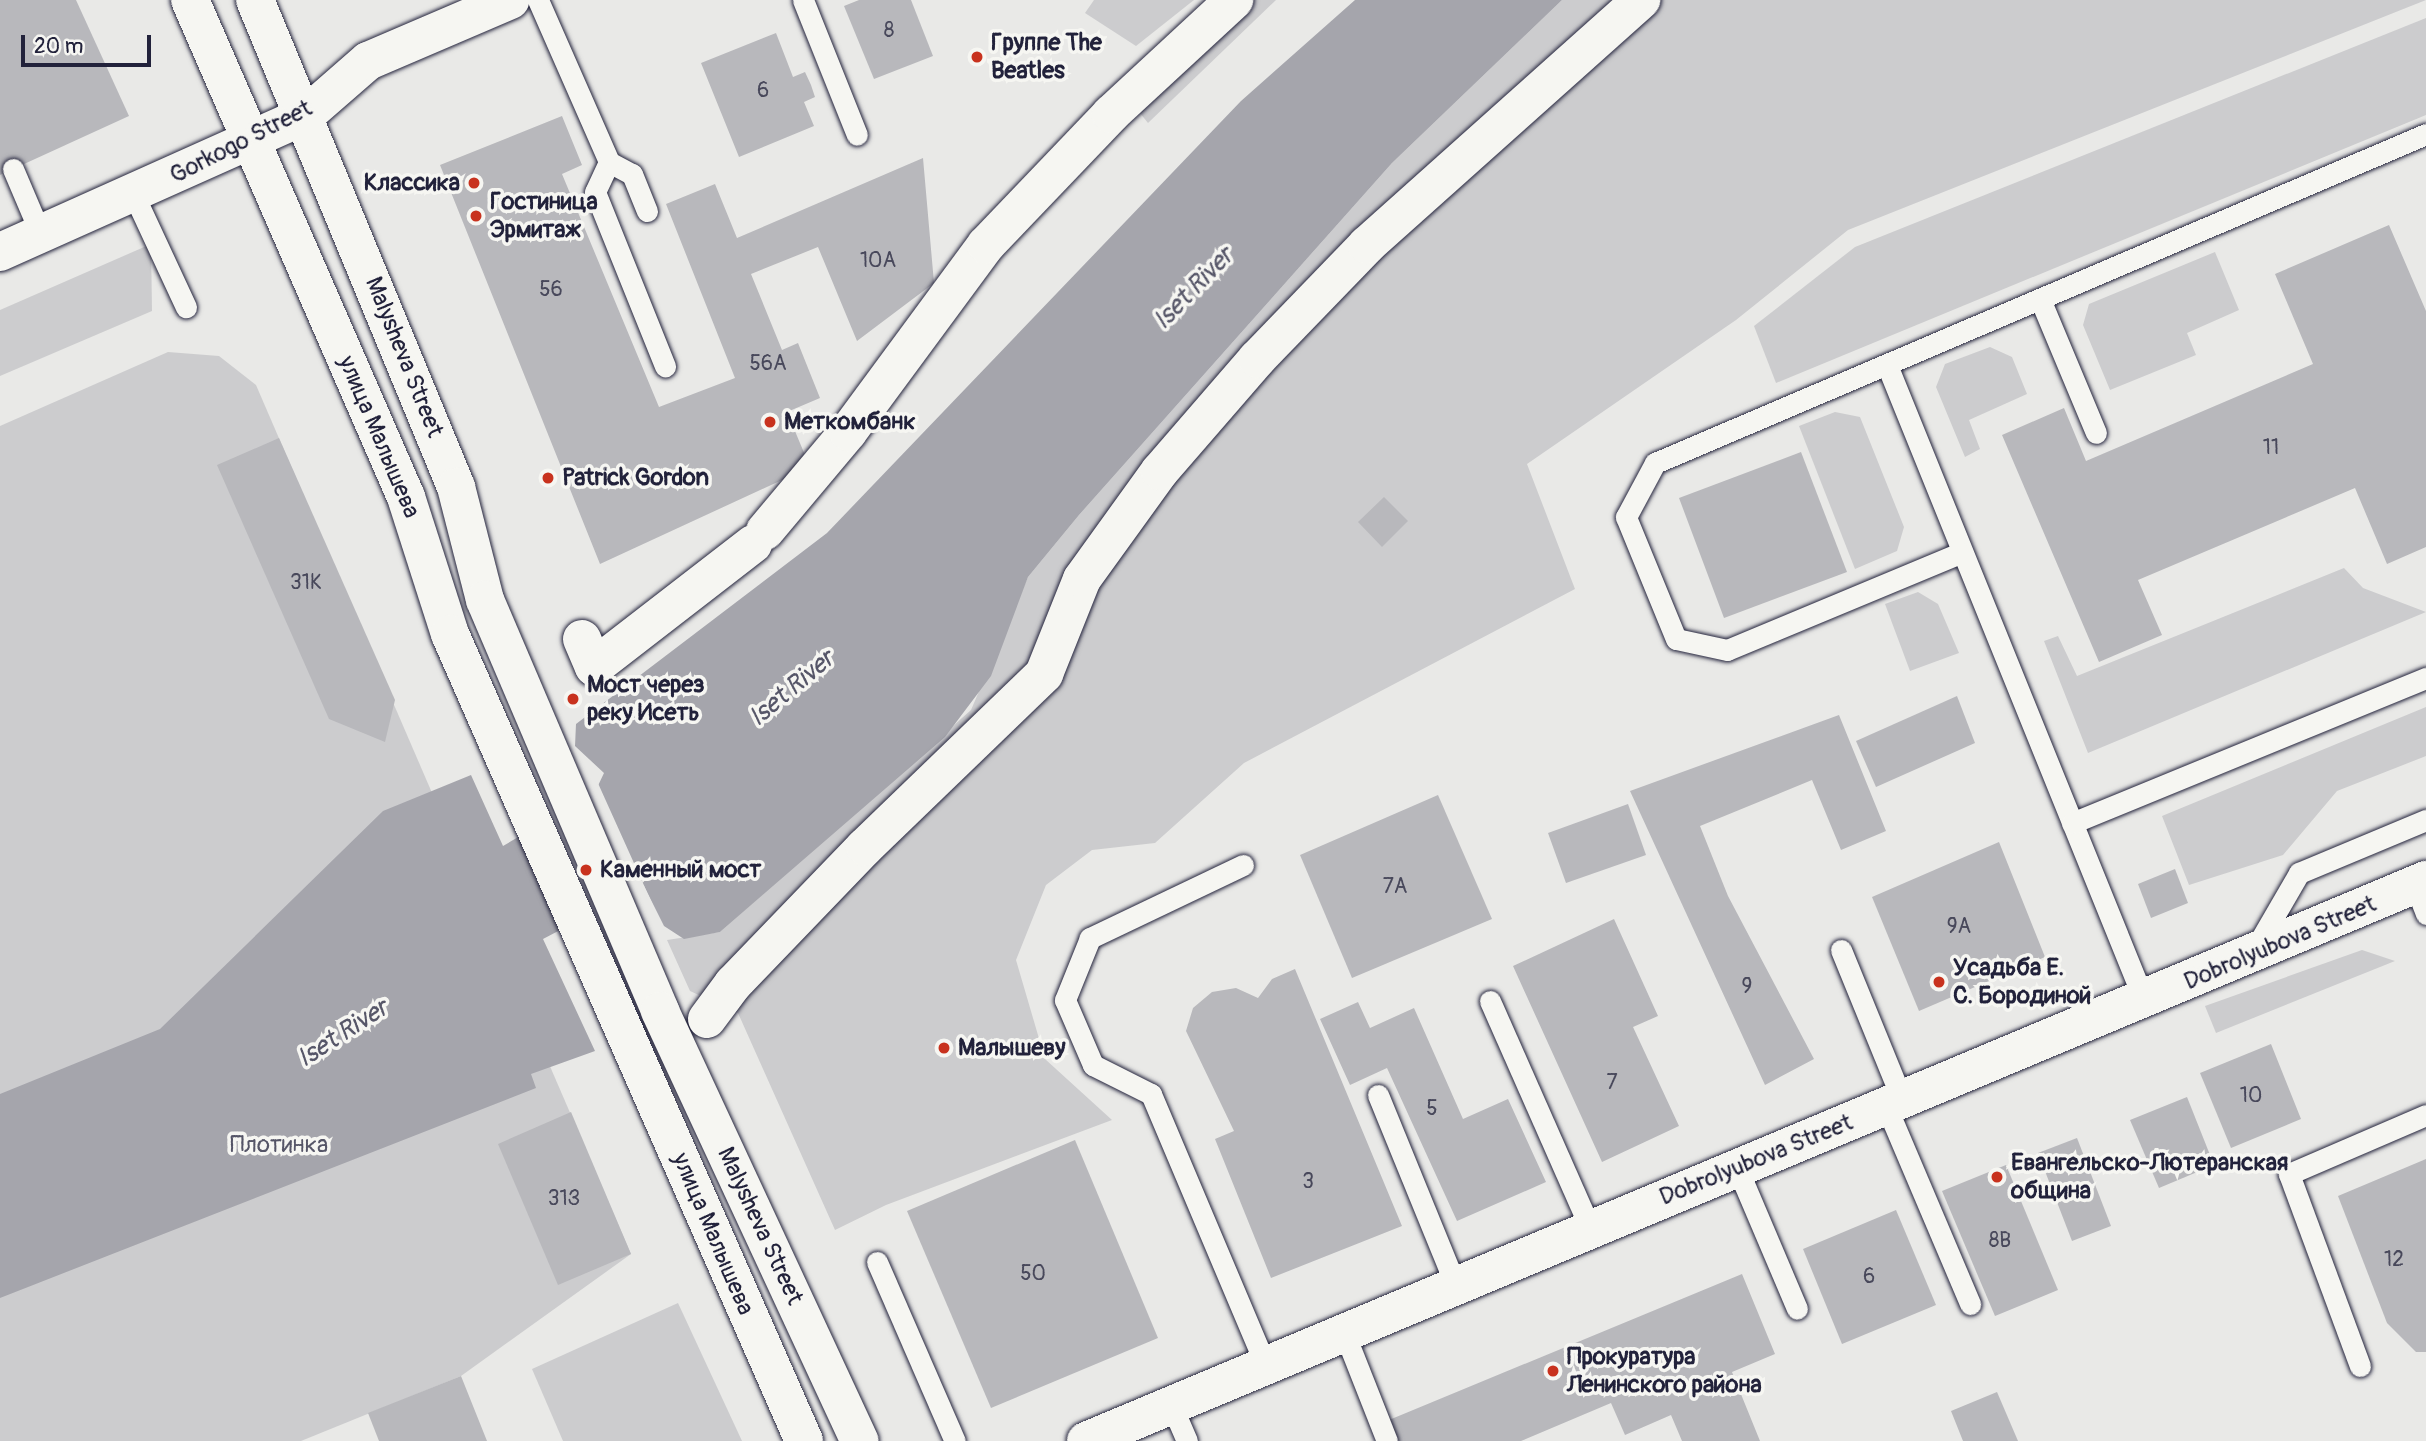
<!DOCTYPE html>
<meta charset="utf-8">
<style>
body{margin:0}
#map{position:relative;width:2426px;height:1441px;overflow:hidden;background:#e9e9e7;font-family:Pangolin,sans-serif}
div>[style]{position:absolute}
.green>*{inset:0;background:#ccccce}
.water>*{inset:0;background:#a5a5ac}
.pier>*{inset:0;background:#e9e9e7}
.building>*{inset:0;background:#b8b8bc}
.roads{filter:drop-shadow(0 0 2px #22223b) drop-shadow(0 0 2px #22223b)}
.lane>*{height:21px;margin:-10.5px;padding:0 10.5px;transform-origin:10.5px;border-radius:10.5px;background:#f6f6f2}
.street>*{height:38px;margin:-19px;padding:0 19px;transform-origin:19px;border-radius:19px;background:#f6f6f2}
.secondary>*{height:38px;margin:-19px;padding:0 19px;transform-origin:19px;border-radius:19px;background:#f6f6f2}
.dots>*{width:19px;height:19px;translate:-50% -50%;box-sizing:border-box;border:4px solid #f6f6f2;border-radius:50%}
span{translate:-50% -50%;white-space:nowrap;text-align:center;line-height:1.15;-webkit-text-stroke:7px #f6f6f2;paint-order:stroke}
.number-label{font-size:21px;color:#48485b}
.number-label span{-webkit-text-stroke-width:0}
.poi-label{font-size:24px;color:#22223b;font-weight:700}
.left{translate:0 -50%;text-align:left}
.right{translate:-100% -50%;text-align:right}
.street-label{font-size:24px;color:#22223b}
.park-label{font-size:24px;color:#555567}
.water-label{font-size:26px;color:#565668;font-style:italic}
.scale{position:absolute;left:21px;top:35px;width:130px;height:32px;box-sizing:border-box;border:4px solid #22223b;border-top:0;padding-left:9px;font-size:21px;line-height:24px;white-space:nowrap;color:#22223b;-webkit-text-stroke:5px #f6f6f2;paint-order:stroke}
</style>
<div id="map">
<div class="green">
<div style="clip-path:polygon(1094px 0,1194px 0,1136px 46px,1085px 13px)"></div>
<div style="clip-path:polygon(1244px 0,1276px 0,1148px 123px,1132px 103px)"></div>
<div style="clip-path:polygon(1562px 0,2426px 0,1848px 230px,1736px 320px,1527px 464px,1575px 589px,1244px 763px,1155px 843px,1092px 850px,1046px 885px,1016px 960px,1045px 1059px,1112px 1120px,886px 1205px,835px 1230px,738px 1013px,690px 991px,667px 940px,720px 932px,971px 710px,1028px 577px,1079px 515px,1392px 163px)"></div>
<div style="clip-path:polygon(2426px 18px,2426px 115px,1776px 383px,1754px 326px,1855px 247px)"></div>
<div style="clip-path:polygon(151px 244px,152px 311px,0 376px,0 310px)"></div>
<div style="clip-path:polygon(2215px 252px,2239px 310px,2187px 333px,2196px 355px,2110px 390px,2083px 325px,2089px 304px)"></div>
<div style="clip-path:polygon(1990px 347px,2012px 357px,2027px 394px,1969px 420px,1980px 449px,1965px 457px,1936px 387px,1945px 364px)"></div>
<div style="clip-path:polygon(168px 352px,219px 356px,256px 385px,631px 1254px,461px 1376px,301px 1441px,0 1441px,0 426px)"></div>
<div style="clip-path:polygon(1835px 412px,1860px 417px,1904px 527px,1897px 551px,1855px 569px,1799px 426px)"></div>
<div style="clip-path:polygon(2344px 568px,2363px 588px,2426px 612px,2088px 753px,2044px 641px,2058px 636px,2077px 676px)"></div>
<div style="clip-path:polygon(1918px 592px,1938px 604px,1959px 653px,1910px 671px,1885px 604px)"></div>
<div style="clip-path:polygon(2426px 707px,2426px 756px,2337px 791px,2283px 855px,2189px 885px,2162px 816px)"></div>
<div style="clip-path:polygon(2362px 950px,2395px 961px,2216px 1033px,2205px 1006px)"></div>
<div style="clip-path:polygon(678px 1303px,742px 1441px,563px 1441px,532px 1369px)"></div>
</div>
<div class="water">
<div style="clip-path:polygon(1355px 0,1562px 0,1392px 163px,1079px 515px,1028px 577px,991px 676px,945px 737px,720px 932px,684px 939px,664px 926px,644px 886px,543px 939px,595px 1051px,531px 1074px,536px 1088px,0 1298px,0 1094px,160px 1029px,383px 811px,471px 775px,503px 846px,595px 792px,604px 773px,575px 746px,576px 724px,827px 533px,1241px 101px)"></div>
</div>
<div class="pier">
<div style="clip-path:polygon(597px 781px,665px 932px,643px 891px,563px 932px,517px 833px)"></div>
</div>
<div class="building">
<div style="clip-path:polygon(0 0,76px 0,129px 116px,0 175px)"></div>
<div style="clip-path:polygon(859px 0,911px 0,933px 56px,874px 79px,844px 6px)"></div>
<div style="clip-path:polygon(776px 33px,793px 77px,805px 72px,811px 85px,815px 97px,804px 102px,814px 126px,739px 157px,701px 63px)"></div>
<div style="clip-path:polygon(562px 116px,582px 165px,562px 174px,659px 407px,735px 378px,666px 204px,715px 184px,737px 238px,923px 158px,934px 283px,857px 341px,818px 247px,751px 274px,782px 350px,798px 343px,820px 398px,787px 412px,810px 467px,600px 564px,440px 165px)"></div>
<div style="clip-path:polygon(2389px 225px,2426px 311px,2426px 547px,2387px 564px,2355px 488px,2138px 580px,2162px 635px,2099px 662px,2002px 435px,2064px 408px,2086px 461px,2313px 364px,2275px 274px)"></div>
<div style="clip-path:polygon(279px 438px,395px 700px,385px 742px,329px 719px,217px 465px)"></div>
<div style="clip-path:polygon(1801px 452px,1847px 572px,1724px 618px,1679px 498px)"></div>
<div style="clip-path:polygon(1384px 497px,1408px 521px,1382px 547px,1358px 522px)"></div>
<div style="clip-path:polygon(1957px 696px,1975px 743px,1876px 787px,1856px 741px)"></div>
<div style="clip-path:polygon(1839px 715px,1886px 831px,1841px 850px,1812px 780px,1700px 826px,1728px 896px,1814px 1059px,1765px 1085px,1630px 791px)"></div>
<div style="clip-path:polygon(1438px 795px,1492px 919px,1352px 978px,1300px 855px)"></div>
<div style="clip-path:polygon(1628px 804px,1646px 855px,1566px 883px,1548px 833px)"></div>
<div style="clip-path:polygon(1999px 842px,2045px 957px,1919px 1011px,1872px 897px)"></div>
<div style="clip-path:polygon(2175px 869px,2188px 903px,2151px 918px,2138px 884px)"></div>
<div style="clip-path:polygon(1614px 919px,1658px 1016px,1633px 1027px,1679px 1126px,1602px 1162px,1513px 966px)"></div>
<div style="clip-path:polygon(1295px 969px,1402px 1226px,1271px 1278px,1215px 1139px,1234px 1131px,1186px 1031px,1193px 1008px,1212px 992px,1236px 988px,1258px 998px,1272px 979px)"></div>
<div style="clip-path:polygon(1358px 1002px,1370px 1028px,1414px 1008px,1463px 1119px,1508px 1099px,1546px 1182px,1457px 1221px,1387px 1068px,1350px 1085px,1320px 1019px)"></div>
<div style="clip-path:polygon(2271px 1044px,2301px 1119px,2231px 1148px,2200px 1073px)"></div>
<div style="clip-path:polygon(2187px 1097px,2214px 1165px,2159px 1188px,2130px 1120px)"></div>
<div style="clip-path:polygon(571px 1112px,631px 1254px,558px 1285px,498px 1144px)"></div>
<div style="clip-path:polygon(2077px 1138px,2111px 1226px,2072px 1241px,2038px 1153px)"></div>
<div style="clip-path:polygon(1075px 1140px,1158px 1338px,991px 1408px,907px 1211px)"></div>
<div style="clip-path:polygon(2426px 1159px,2426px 1352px,2416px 1352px,2387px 1323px,2338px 1196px)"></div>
<div style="clip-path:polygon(2006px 1165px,2058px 1290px,1995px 1316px,1942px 1191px)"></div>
<div style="clip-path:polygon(1896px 1210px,1936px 1305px,1842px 1344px,1803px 1249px)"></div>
<div style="clip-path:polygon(1742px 1274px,1775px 1354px,1732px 1372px,1760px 1441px,1682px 1441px,1671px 1415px,1625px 1435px,1611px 1403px,1521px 1441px,1398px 1441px,1389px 1420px)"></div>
<div style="clip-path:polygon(461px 1376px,487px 1441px,379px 1441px,368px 1413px)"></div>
<div style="clip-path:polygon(1997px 1392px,2018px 1441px,1963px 1441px,1951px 1411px)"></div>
</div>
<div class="roads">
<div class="lane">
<div style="left:538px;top:0;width:177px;rotate:66.3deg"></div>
<div style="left:609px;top:162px;width:33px;rotate:115deg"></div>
<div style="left:595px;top:192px;width:188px;rotate:68.1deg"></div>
<div style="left:803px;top:0;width:145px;rotate:68.2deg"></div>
<div style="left:609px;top:162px;width:26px;rotate:28deg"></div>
<div style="left:632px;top:174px;width:40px;rotate:68deg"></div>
<div style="left:13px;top:169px;width:72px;rotate:67deg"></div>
<div style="left:133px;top:193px;width:126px;rotate:65.1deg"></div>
<div style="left:2040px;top:299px;width:145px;rotate:67.3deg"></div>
<div style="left:1887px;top:365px;width:685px;rotate:67.97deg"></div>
<div style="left:1960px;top:553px;width:252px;rotate:157.4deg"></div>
<div style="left:1727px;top:650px;width:52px;rotate:-167.8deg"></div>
<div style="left:1676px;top:639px;width:132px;rotate:-112.3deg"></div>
<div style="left:1626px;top:517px;width:61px;rotate:-61.8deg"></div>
<div style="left:1655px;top:463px;width:838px;rotate:-23.11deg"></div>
<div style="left:2072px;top:823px;width:383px;rotate:-22.3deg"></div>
<div style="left:1243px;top:865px;width:170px;rotate:154.5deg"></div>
<div style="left:1090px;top:938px;width:67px;rotate:112deg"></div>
<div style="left:1065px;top:1000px;width:71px;rotate:66.7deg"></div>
<div style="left:1093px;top:1065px;width:65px;rotate:26.6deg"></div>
<div style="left:1151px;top:1094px;width:293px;rotate:67.1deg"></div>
<div style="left:2415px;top:885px;width:31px;rotate:69deg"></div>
<div style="left:2255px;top:949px;width:88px;rotate:-59.9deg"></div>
<div style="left:2299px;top:873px;width:138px;rotate:-22.7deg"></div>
<div style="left:1841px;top:950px;width:164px;rotate:67.8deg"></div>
<div style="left:1490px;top:1001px;width:248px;rotate:66.2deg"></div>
<div style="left:1378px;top:1095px;width:206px;rotate:67.8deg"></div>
<div style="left:1887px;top:1108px;width:213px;rotate:67deg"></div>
<div style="left:1736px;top:1165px;width:156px;rotate:67deg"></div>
<div style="left:877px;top:1262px;width:195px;rotate:66.5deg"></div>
<div style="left:1344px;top:1332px;width:117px;rotate:68.5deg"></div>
<div style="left:2360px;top:1366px;width:205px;rotate:-110.3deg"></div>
<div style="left:2289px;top:1174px;width:149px;rotate:-23.3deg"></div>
<div style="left:1171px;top:1404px;width:40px;rotate:66.6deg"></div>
</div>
<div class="street">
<div style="left:0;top:252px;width:335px;rotate:-24.1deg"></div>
<div style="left:306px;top:115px;width:82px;rotate:-41.1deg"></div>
<div style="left:368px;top:61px;width:155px;rotate:-23.2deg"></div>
<div style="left:765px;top:531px;width:129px;rotate:-50deg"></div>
<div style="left:848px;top:432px;width:232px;rotate:-53.6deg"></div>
<div style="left:986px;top:245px;width:181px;rotate:-46.3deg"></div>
<div style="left:1111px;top:114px;width:168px;rotate:-42.8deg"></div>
<div style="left:582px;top:639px;width:30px;rotate:67deg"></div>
<div style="left:594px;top:667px;width:201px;rotate:-37.7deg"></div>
<div style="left:707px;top:1019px;width:44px;rotate:-53.4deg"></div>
<div style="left:733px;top:984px;width:190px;rotate:-46.1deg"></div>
<div style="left:865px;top:847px;width:249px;rotate:-44deg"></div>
<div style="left:1044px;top:674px;width:102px;rotate:-68.2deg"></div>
<div style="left:1082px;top:579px;width:133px;rotate:-54.2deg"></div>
<div style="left:1160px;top:471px;width:148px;rotate:-49.1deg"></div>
<div style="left:1257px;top:359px;width:158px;rotate:-46deg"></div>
<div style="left:1367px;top:245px;width:368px;rotate:-41.8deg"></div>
<div style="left:1086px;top:1441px;width:1453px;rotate:-22.72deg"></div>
</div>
<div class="secondary">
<div style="left:190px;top:0;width:542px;rotate:66.51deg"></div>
<div style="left:406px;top:497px;width:144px;rotate:72.2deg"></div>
<div style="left:450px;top:634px;width:881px;rotate:66.31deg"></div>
<div style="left:255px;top:0;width:527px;rotate:67.57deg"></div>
<div style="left:456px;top:487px;width:117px;rotate:75.6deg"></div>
<div style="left:485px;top:600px;width:447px;rotate:66.9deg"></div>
<div style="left:660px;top:1011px;width:474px;rotate:65.1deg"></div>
</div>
</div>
<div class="dots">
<div style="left:977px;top:57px;background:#c8321e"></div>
<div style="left:474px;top:183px;background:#c8321e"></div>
<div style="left:476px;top:216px;background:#c8321e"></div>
<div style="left:770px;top:422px;background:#c8321e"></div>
<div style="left:548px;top:478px;background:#c8321e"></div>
<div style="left:573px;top:699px;background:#c8321e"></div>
<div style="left:586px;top:870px;background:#c8321e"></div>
<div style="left:1939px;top:982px;background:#c8321e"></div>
<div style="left:944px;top:1048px;background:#c8321e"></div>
<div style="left:1997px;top:1177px;background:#c8321e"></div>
<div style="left:1553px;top:1371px;background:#c8321e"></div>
</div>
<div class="number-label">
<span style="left:889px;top:31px">8</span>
<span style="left:763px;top:91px">6</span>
<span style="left:878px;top:261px">10А</span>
<span style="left:551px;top:290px">56</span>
<span style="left:768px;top:364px">56А</span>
<span style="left:2271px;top:448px">11</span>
<span style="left:306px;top:583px">31К</span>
<span style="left:1395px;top:887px">7А</span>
<span style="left:1959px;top:927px">9А</span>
<span style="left:1747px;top:987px">9</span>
<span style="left:1612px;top:1083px">7</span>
<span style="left:2251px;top:1096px">10</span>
<span style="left:1432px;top:1109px">5</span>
<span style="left:1308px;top:1182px">3</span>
<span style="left:564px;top:1199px">31З</span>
<span style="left:2000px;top:1241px">8В</span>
<span style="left:2394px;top:1260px">12</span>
<span style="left:1033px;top:1274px">50</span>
<span style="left:1869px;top:1277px">6</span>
</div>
<div class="poi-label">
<span class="left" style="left:991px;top:57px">Группе The<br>Beatles</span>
<span class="right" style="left:460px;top:183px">Классика</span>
<span class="left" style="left:490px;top:216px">Гостиница<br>Эрмитаж</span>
<span class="left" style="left:784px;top:422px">Меткомбанк</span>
<span class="left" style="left:562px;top:478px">Patrick Gordon</span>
<span class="left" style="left:587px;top:699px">Мост через<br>реку Исеть</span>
<span class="left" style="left:600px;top:870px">Каменный мост</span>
<span class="left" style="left:1953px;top:982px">Усадьба Е.<br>С. Бородиной</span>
<span class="left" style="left:958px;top:1048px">Малышеву</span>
<span class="left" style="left:2011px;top:1177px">Евангельско-Лютеранская<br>община</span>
<span class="left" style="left:1567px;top:1371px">Прокуратура<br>Ленинского района</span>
</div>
<div class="street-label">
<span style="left:241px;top:142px;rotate:-27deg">Gorkogo Street</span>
<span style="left:404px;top:357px;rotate:68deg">Malysheva Street</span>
<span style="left:379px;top:437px;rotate:67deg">улица Малышева</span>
<span style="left:2280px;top:943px;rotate:-23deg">Dobrolyubova Street</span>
<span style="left:1756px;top:1160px;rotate:-22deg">Dobrolyubova Street</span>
<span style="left:760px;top:1226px;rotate:65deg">Malysheva Street</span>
<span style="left:713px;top:1234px;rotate:67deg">улица Малышева</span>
</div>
<div class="park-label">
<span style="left:279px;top:1145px">Плотинка</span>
</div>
<div class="water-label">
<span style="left:1194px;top:289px;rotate:-46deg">Iset River</span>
<span style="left:792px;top:689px;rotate:-40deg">Iset River</span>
<span style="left:343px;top:1034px;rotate:-33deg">Iset River</span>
</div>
<div class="scale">20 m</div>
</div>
